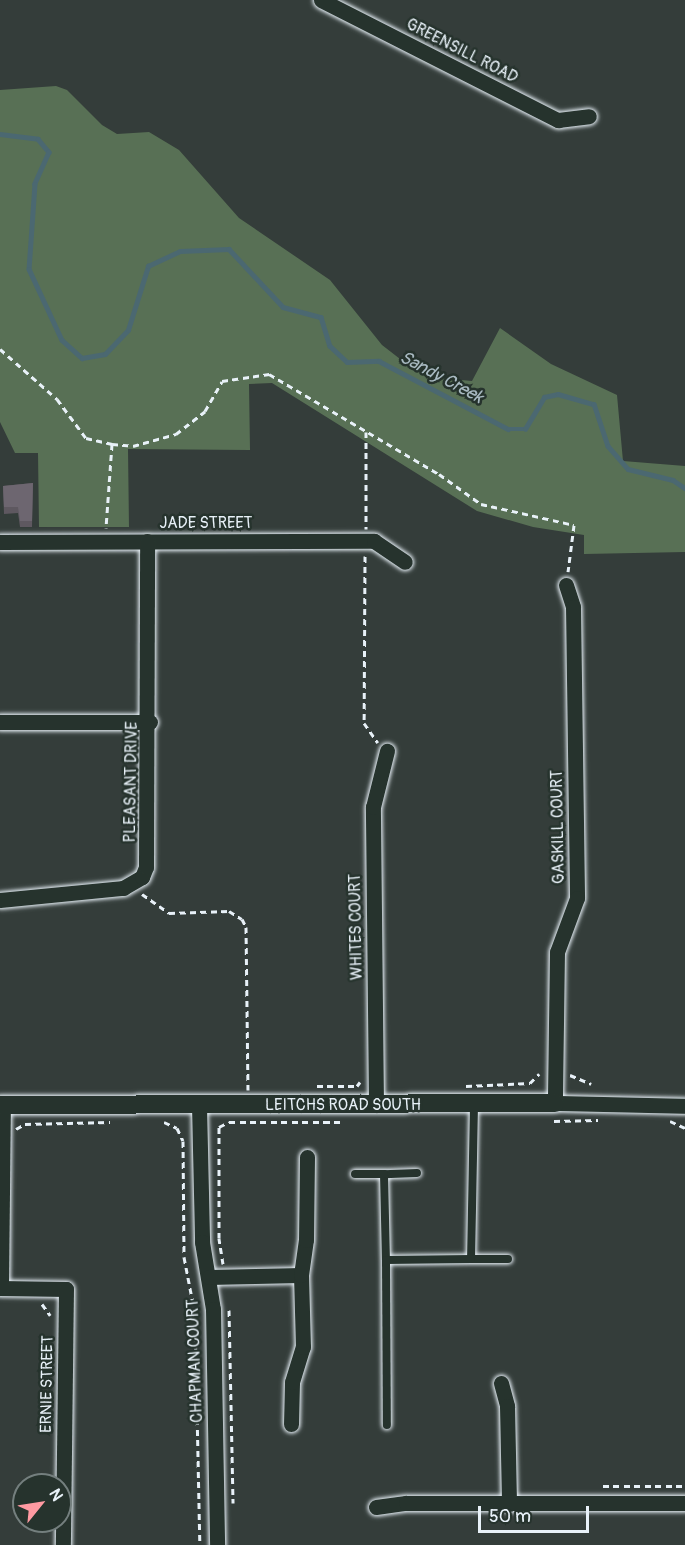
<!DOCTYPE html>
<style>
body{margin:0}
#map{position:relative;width:685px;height:1545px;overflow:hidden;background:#343d3a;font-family:Pangolin,sans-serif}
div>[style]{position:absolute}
.green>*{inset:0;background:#587055}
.stream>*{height:4.5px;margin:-2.25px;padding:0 2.25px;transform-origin:2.25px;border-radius:2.25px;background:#4b6871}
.path>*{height:3px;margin-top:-1.5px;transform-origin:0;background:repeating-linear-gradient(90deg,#e8f1f8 0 6px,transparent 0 10.5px)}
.roads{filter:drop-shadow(0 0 2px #e8f1f8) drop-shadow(0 0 2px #e8f1f8)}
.service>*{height:8px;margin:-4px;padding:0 4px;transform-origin:4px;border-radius:4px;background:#26332d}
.minor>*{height:15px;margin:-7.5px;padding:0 7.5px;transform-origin:7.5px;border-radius:7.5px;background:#26332d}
.tertiary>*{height:18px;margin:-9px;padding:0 9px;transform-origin:9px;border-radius:9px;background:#26332d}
.wall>*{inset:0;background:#5e5860}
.building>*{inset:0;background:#6d6670}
span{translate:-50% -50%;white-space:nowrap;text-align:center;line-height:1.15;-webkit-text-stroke:5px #26332d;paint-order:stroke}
.street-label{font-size:16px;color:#e8f1f8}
.water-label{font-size:18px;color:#a9bac2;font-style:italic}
.north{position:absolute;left:12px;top:1473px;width:60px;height:60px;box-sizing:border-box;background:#26332d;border:2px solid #747f7e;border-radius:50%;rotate:60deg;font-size:16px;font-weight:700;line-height:24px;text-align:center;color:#e8f1f8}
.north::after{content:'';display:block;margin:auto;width:21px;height:27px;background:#ff9aa2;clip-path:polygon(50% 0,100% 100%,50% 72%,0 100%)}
.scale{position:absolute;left:478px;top:1506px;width:111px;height:27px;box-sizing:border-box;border:3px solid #e8f1f8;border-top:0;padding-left:8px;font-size:18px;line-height:21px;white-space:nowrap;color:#e8f1f8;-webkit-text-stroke:4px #26332d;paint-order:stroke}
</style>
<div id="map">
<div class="green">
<div style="clip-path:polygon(56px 86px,67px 90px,102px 125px,117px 134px,149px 132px,179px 150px,239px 218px,330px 280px,382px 345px,413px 369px,429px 377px,472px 381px,500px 328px,551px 364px,617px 395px,623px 461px,685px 466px,685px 552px,584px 554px,584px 535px,533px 527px,477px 511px,272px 383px,249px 384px,250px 450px,128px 449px,129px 527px,39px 527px,38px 453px,15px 453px,0 422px,0 90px)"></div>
</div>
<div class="stream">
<div style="left:0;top:134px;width:38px;rotate:7deg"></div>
<div style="left:38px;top:139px;width:17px;rotate:50deg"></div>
<div style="left:49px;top:152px;width:35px;rotate:114deg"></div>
<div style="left:35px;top:184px;width:85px;rotate:94deg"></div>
<div style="left:29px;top:269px;width:78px;rotate:65.1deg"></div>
<div style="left:62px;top:340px;width:27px;rotate:42deg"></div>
<div style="left:82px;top:358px;width:23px;rotate:-10deg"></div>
<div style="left:105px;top:354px;width:33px;rotate:-46deg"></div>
<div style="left:128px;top:330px;width:67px;rotate:-72.6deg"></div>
<div style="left:148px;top:266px;width:35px;rotate:-25deg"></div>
<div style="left:180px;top:251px;width:49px;rotate:-2.3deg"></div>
<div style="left:229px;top:249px;width:79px;rotate:47deg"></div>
<div style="left:283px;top:307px;width:39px;rotate:15deg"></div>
<div style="left:321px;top:317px;width:30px;rotate:73deg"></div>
<div style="left:330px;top:346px;width:23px;rotate:43deg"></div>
<div style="left:347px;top:362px;width:32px;rotate:-2deg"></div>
<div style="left:379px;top:361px;width:146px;rotate:27.8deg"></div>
<div style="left:508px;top:429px;width:17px"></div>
<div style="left:525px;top:429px;width:37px;rotate:-59deg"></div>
<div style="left:544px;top:397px;width:14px;rotate:-12deg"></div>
<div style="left:558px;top:394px;width:37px;rotate:16deg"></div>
<div style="left:594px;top:404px;width:44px;rotate:71.6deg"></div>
<div style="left:608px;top:446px;width:30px;rotate:49deg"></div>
<div style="left:628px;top:469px;width:46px;rotate:13.7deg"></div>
<div style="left:673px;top:480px;width:14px;rotate:34deg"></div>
</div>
<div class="path">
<div style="left:0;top:349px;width:76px;rotate:41.3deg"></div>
<div style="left:57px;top:399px;width:49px;rotate:53.4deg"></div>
<div style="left:86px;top:438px;width:27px;rotate:13deg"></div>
<div style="left:112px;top:444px;width:84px;rotate:94.1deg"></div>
<div style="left:366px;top:432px;width:97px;rotate:90deg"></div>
<div style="left:112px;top:444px;width:21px;rotate:5deg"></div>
<div style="left:133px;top:446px;width:45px;rotate:-15.6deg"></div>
<div style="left:176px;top:434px;width:37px;rotate:-38deg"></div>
<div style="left:205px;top:411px;width:34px;rotate:-60deg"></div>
<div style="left:222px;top:381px;width:48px;rotate:-8.5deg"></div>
<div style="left:269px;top:374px;width:197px;rotate:30.5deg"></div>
<div style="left:439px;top:474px;width:52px;rotate:35.5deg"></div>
<div style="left:481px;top:504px;width:95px;rotate:12.7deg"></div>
<div style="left:574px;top:525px;width:47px;rotate:97.3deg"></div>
<div style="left:365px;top:556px;width:167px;rotate:90.3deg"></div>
<div style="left:364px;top:723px;width:24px;rotate:55deg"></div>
<div style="left:142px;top:894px;width:33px;rotate:35deg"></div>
<div style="left:169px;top:913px;width:60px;rotate:-1.9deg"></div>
<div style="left:229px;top:911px;width:15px;rotate:32deg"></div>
<div style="left:242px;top:919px;width:9px;rotate:63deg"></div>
<div style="left:246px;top:927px;width:163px;rotate:89.3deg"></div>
<div style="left:570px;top:1075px;width:23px;rotate:23deg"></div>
<div style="left:317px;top:1086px;width:40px"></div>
<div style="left:357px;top:1086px;width:5px;rotate:-53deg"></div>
<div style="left:466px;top:1086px;width:64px;rotate:-2.7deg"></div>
<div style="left:530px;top:1083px;width:13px;rotate:-45deg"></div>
<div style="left:554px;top:1121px;width:44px;rotate:-1.3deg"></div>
<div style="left:670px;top:1121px;width:17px;rotate:25deg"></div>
<div style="left:164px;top:1122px;width:14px;rotate:25deg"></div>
<div style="left:177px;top:1128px;width:14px;rotate:65deg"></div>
<div style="left:183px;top:1141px;width:116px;rotate:89.5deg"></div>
<div style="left:184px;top:1257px;width:58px;rotate:79.1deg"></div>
<div style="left:195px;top:1314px;width:231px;rotate:88.8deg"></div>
<div style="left:16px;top:1129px;width:10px;rotate:-29deg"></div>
<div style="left:25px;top:1124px;width:85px;rotate:-1.3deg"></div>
<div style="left:223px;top:1264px;width:26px;rotate:-99deg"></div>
<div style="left:219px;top:1238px;width:111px;rotate:-90deg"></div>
<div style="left:219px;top:1127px;width:11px;rotate:-27deg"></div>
<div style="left:229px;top:1122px;width:111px"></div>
<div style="left:42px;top:1304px;width:14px;rotate:54deg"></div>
<div style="left:229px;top:1310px;width:193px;rotate:88.8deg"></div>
<div style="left:603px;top:1486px;width:82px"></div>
</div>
<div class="roads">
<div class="service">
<div style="left:474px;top:1105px;width:154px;rotate:91.1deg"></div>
<div style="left:471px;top:1259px;width:37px"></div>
<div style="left:417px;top:1173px;width:33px;rotate:178deg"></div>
<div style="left:384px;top:1174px;width:86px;rotate:88.7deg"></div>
<div style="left:386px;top:1260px;width:85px;rotate:-0.7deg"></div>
<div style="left:355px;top:1174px;width:29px"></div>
<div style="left:386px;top:1260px;width:165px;rotate:89.7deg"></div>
</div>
<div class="minor">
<div style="left:321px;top:0;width:266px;rotate:26.9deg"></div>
<div style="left:558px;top:120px;width:31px;rotate:-7deg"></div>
<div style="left:0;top:542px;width:374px;rotate:-0.2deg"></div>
<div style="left:374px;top:541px;width:37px;rotate:34deg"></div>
<div style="left:566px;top:585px;width:23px;rotate:72deg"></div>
<div style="left:573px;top:607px;width:291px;rotate:89.2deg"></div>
<div style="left:577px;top:898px;width:58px;rotate:110.3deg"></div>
<div style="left:557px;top:952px;width:151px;rotate:90.8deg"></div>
<div style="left:555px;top:1103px;width:130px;rotate:1.3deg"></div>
<div style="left:0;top:722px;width:150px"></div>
<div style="left:0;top:900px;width:124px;rotate:-5.6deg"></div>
<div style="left:123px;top:888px;width:22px;rotate:-30deg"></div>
<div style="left:142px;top:877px;width:11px;rotate:-68deg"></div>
<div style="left:146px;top:867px;width:326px;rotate:-89.8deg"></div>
<div style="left:376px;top:1104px;width:297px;rotate:-90.6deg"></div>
<div style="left:373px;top:807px;width:58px;rotate:-76deg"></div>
<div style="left:199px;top:1105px;width:137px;rotate:88.7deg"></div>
<div style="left:202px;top:1242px;width:68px;rotate:80.7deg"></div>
<div style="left:213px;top:1309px;width:236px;rotate:89deg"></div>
<div style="left:209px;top:1277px;width:92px;rotate:-1.2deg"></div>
<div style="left:0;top:1288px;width:66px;rotate:0.9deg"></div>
<div style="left:66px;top:1289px;width:256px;rotate:90.7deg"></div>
<div style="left:1px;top:1288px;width:183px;rotate:-89.4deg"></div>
<div style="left:501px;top:1383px;width:24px;rotate:75deg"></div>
<div style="left:507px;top:1406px;width:98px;rotate:88.8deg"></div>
<div style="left:291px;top:1424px;width:42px;rotate:-88.6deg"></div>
<div style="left:292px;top:1382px;width:37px;rotate:-73deg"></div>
<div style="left:303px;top:1347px;width:72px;rotate:-91.6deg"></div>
<div style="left:301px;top:1275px;width:35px;rotate:-82deg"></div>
<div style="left:306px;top:1240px;width:83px;rotate:-89.3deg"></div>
<div style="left:376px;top:1507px;width:30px;rotate:-8deg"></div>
<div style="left:406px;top:1503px;width:279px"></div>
</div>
<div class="tertiary">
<div style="left:0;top:1105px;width:555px;rotate:-0.21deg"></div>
</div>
</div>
<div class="wall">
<div style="clip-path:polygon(33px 483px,32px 527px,20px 527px,18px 513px,4px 514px,3px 486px)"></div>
</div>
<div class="building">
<div style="clip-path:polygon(33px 483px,32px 521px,20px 521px,18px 507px,4px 507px,3px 486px)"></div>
</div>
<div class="street-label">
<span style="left:462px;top:51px;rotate:27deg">GREENSILL ROAD</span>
<span style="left:206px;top:523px">JADE STREET</span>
<span style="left:131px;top:782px;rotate:-89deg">PLEASANT DRIVE</span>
<span style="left:558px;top:827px;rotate:-91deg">GASKILL COURT</span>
<span style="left:356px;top:927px;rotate:-91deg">WHITES COURT</span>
<span style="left:343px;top:1105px">LEITCHS ROAD SOUTH</span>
<span style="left:195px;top:1361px;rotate:-92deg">CHAPMAN COURT</span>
<span style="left:47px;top:1384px;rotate:-89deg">ERNIE STREET</span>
</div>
<div class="water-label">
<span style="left:441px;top:378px;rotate:28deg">Sandy Creek</span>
</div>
<div class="north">N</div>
<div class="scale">50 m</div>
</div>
